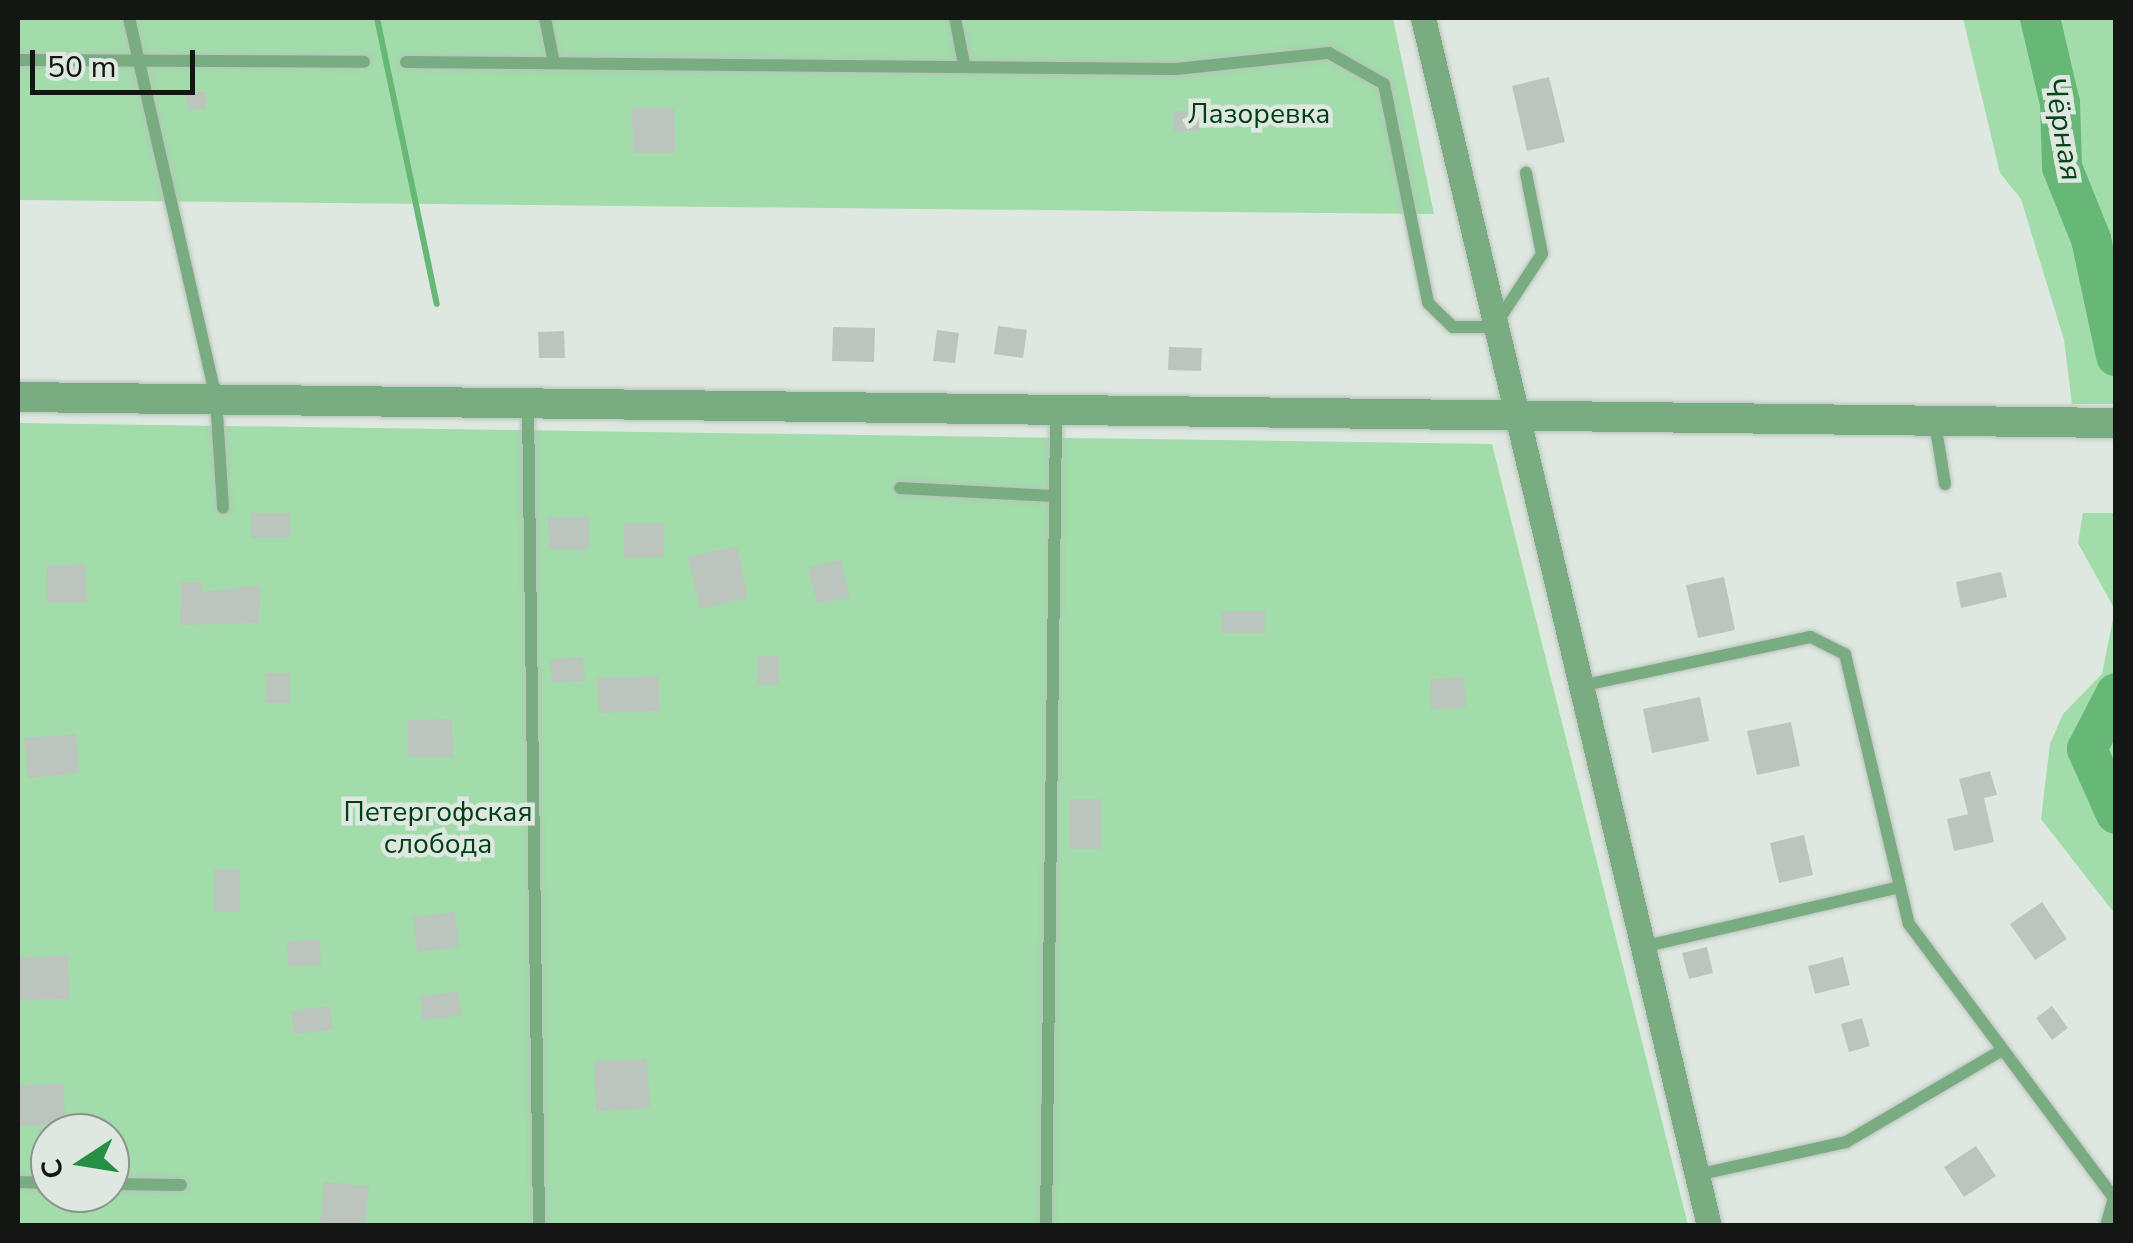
<!DOCTYPE html>
<meta charset="utf-8">
<style>
body{margin:0}
#map{position:relative;width:2133px;height:1243px;overflow:hidden;background:#dee8e0;font-family:"Nunito Sans",sans-serif}
div>[style]{position:absolute}
.green>*{inset:0;background:#a2dcab}
.stream>*{height:6px;margin:-3px;padding:0 3px;transform-origin:3px;border-radius:3px;background:#67b777}
.river>*{height:40px;margin:-20px;padding:0 20px;transform-origin:20px;border-radius:20px;background:#67b777}
.building>*{inset:0;background:#bcc5bd}
.roads{filter:drop-shadow(0 0 2px #b9c2bb) drop-shadow(0 0 2px #b9c2bb)}
.service>*{height:12px;margin:-6px;padding:0 6px;transform-origin:6px;border-radius:6px;background:#7aac82}
.minor>*{height:25px;margin:-12.5px;padding:0 12.5px;transform-origin:12.5px;border-radius:12.5px;background:#7aac82}
.tertiary>*{height:30px;margin:-15px;padding:0 15px;transform-origin:15px;border-radius:15px;background:#7aac82}
span{translate:-50% -50%;white-space:nowrap;text-align:center;line-height:1.15;-webkit-text-stroke:9px #dee8e0;paint-order:stroke}
.park-label{font-size:28px;color:#003f16}
.water-label{font-size:30px;color:#05431a;font-style:italic}
.frame{position:absolute;inset:0;border:20px solid #131613;pointer-events:none}
.north{position:absolute;left:30px;top:1113px;width:100px;height:100px;box-sizing:border-box;background:#dee8e0;border:2px solid #8d948e;border-radius:50%;rotate:258deg;font-size:28px;font-weight:700;line-height:40px;text-align:center;color:#131613}
.north::after{content:'';display:block;margin:auto;width:35px;height:45px;background:#278f45;clip-path:polygon(50% 0,100% 100%,50% 72%,0 100%)}
.scale{position:absolute;left:30px;top:50px;width:165px;height:45px;box-sizing:border-box;border:5px solid #131613;border-top:0;padding-left:12px;font-size:30px;line-height:35px;white-space:nowrap;color:#131613;-webkit-text-stroke:8px #dee8e0;paint-order:stroke}
</style>
<div id="map">
<div class="green">
<div style="clip-path:polygon(18px 18px,1393px 18px,1434px 214px,18px 200px)"></div>
<div style="clip-path:polygon(1963px 18px,2115px 18px,2115px 404px,2072px 404px,2064px 340px,2021px 199px,2000px 173px)"></div>
<div style="clip-path:polygon(evenodd,18px 423px,1492px 444px,1688px 1225px,18px 1226px,18px 423px,50px 1133px,110px 1133px,110px 1193px,50px 1193px,50px 1133px)"></div>
<div style="clip-path:polygon(2083px 513px,2115px 513px,2115px 914px,2041px 819px,2050px 744px,2063px 714px,2102px 674px,2115px 610px,2078px 543px)"></div>
</div>
<div class="stream">
<div style="left:377px;top:18px;width:292px;rotate:78.2deg"></div>
</div>
<div class="river">
<div style="left:2040px;top:18px;width:87px;rotate:76.8deg"></div>
<div style="left:2060px;top:103px;width:64px;rotate:88.2deg"></div>
<div style="left:2062px;top:167px;width:78px;rotate:68.1deg"></div>
<div style="left:2091px;top:239px;width:120px;rotate:77.9deg"></div>
<div style="left:2116px;top:693px;width:63px;rotate:117.4deg"></div>
<div style="left:2087px;top:749px;width:71px;rotate:66deg"></div>
</div>
<div class="building">
<div style="clip-path:polygon(1549px 77px,1565px 142px,1527px 151px,1512px 86px)"></div>
<div style="clip-path:polygon(187px 92px,206px 92px,206px 109px,187px 109px)"></div>
<div style="clip-path:polygon(632px 108px,674px 108px,675px 153px,633px 153px)"></div>
<div style="clip-path:polygon(1173px 111px,1199px 111px,1199px 131px,1173px 132px)"></div>
<div style="clip-path:polygon(998px 326px,1027px 330px,1023px 358px,994px 354px)"></div>
<div style="clip-path:polygon(833px 327px,875px 328px,874px 362px,832px 361px)"></div>
<div style="clip-path:polygon(937px 330px,959px 333px,955px 363px,933px 361px)"></div>
<div style="clip-path:polygon(564px 331px,565px 358px,539px 358px,538px 332px)"></div>
<div style="clip-path:polygon(1169px 347px,1202px 348px,1201px 371px,1168px 370px)"></div>
<div style="clip-path:polygon(251px 513px,290px 513px,290px 538px,251px 538px)"></div>
<div style="clip-path:polygon(548px 517px,589px 517px,589px 550px,549px 549px)"></div>
<div style="clip-path:polygon(624px 523px,664px 523px,664px 557px,624px 558px)"></div>
<div style="clip-path:polygon(737px 546px,748px 598px,700px 609px,688px 557px)"></div>
<div style="clip-path:polygon(841px 560px,850px 597px,817px 604px,808px 567px)"></div>
<div style="clip-path:polygon(85px 564px,87px 602px,47px 603px,46px 566px)"></div>
<div style="clip-path:polygon(2001px 572px,2007px 597px,1961px 608px,1956px 582px)"></div>
<div style="clip-path:polygon(1724px 577px,1735px 630px,1698px 638px,1686px 585px)"></div>
<div style="clip-path:polygon(181px 582px,202px 582px,202px 592px,261px 585px,259px 623px,180px 625px)"></div>
<div style="clip-path:polygon(1222px 611px,1265px 611px,1265px 633px,1221px 633px)"></div>
<div style="clip-path:polygon(779px 656px,779px 685px,758px 685px,757px 657px)"></div>
<div style="clip-path:polygon(583px 657px,585px 681px,552px 683px,550px 659px)"></div>
<div style="clip-path:polygon(266px 673px,290px 673px,290px 703px,266px 703px)"></div>
<div style="clip-path:polygon(658px 676px,660px 711px,599px 713px,597px 678px)"></div>
<div style="clip-path:polygon(1464px 677px,1466px 708px,1431px 709px,1430px 679px)"></div>
<div style="clip-path:polygon(1700px 697px,1709px 741px,1652px 753px,1643px 709px)"></div>
<div style="clip-path:polygon(452px 719px,453px 757px,408px 757px,408px 720px)"></div>
<div style="clip-path:polygon(1791px 722px,1800px 766px,1757px 775px,1747px 731px)"></div>
<div style="clip-path:polygon(76px 734px,79px 773px,28px 778px,24px 738px)"></div>
<div style="clip-path:polygon(1990px 771px,1997px 795px,1984px 798px,1994px 842px,1954px 851px,1947px 819px,1968px 814px,1959px 779px)"></div>
<div style="clip-path:polygon(1069px 799px,1101px 799px,1101px 849px,1069px 849px)"></div>
<div style="clip-path:polygon(1804px 835px,1813px 875px,1779px 883px,1770px 843px)"></div>
<div style="clip-path:polygon(214px 869px,240px 869px,240px 912px,214px 912px)"></div>
<div style="clip-path:polygon(2042px 902px,2067px 939px,2035px 960px,2010px 924px)"></div>
<div style="clip-path:polygon(455px 912px,459px 947px,417px 952px,413px 917px)"></div>
<div style="clip-path:polygon(320px 940px,321px 965px,288px 966px,287px 941px)"></div>
<div style="clip-path:polygon(1707px 947px,1713px 973px,1689px 979px,1682px 953px)"></div>
<div style="clip-path:polygon(68px 956px,69px 999px,20px 1000px,18px 957px)"></div>
<div style="clip-path:polygon(1843px 957px,1850px 985px,1815px 994px,1808px 966px)"></div>
<div style="clip-path:polygon(458px 991px,462px 1015px,423px 1021px,420px 997px)"></div>
<div style="clip-path:polygon(330px 1006px,333px 1030px,294px 1034px,291px 1011px)"></div>
<div style="clip-path:polygon(2052px 1006px,2068px 1028px,2052px 1040px,2036px 1018px)"></div>
<div style="clip-path:polygon(1862px 1018px,1870px 1046px,1849px 1052px,1841px 1024px)"></div>
<div style="clip-path:polygon(647px 1059px,650px 1108px,596px 1111px,594px 1061px)"></div>
<div style="clip-path:polygon(64px 1084px,65px 1125px,20px 1126px,19px 1085px)"></div>
<div style="clip-path:polygon(1976px 1146px,1996px 1176px,1964px 1197px,1944px 1167px)"></div>
<div style="clip-path:polygon(324px 1182px,369px 1186px,365px 1226px,320px 1226px)"></div>
</div>
<div class="roads">
<div class="service">
<div style="left:129px;top:18px;width:391px;rotate:77.1deg"></div>
<div style="left:216px;top:399px;width:109px;rotate:86.3deg"></div>
<div style="left:545px;top:18px;width:41px;rotate:78.7deg"></div>
<div style="left:955px;top:18px;width:47px;rotate:78.9deg"></div>
<div style="left:18px;top:60px;width:346px;rotate:0.3deg"></div>
<div style="left:406px;top:62px;width:770px;rotate:0.52deg"></div>
<div style="left:1176px;top:69px;width:154px;rotate:-6deg"></div>
<div style="left:1329px;top:53px;width:63px;rotate:29.4deg"></div>
<div style="left:1384px;top:84px;width:223px;rotate:78.6deg"></div>
<div style="left:1428px;top:303px;width:35px;rotate:44deg"></div>
<div style="left:1453px;top:327px;width:41px"></div>
<div style="left:1494px;top:327px;width:87px;rotate:-56.7deg"></div>
<div style="left:1542px;top:254px;width:83px;rotate:-101.2deg"></div>
<div style="left:528px;top:405px;width:821px;rotate:89.23deg"></div>
<div style="left:1935px;top:423px;width:62px;rotate:80.7deg"></div>
<div style="left:900px;top:488px;width:153px;rotate:3deg"></div>
<div style="left:1580px;top:686px;width:236px;rotate:-12deg"></div>
<div style="left:1811px;top:637px;width:38px;rotate:27deg"></div>
<div style="left:1845px;top:654px;width:277px;rotate:76.7deg"></div>
<div style="left:1909px;top:924px;width:342px;rotate:53.2deg"></div>
<div style="left:2114px;top:1198px;width:29px;rotate:106deg"></div>
<div style="left:1642px;top:947px;width:261px;rotate:-13.1deg"></div>
<div style="left:1696px;top:1175px;width:154px;rotate:-12.4deg"></div>
<div style="left:1846px;top:1142px;width:181px;rotate:-30.5deg"></div>
<div style="left:18px;top:1182px;width:32px;rotate:2deg"></div>
<div style="left:110px;top:1184px;width:71px;rotate:0.8deg"></div>
<div style="left:1046px;top:1226px;width:812px;rotate:-89.29deg"></div>
</div>
<div class="minor">
<div style="left:1423px;top:18px;width:1241px;rotate:76.68deg"></div>
</div>
<div class="tertiary">
<div style="left:18px;top:397px;width:2098px;rotate:0.71deg"></div>
</div>
</div>
<div class="park-label">
<span style="left:1259px;top:114px">Лазоревка</span>
<span style="left:438px;top:828px">Петергофская<br>слобода</span>
</div>
<div class="water-label">
<span style="left:2062px;top:129px;rotate:80deg">Чёрная</span>
</div>
<div class="frame"></div>
<div class="north">С</div>
<div class="scale">50 m</div>
</div>
